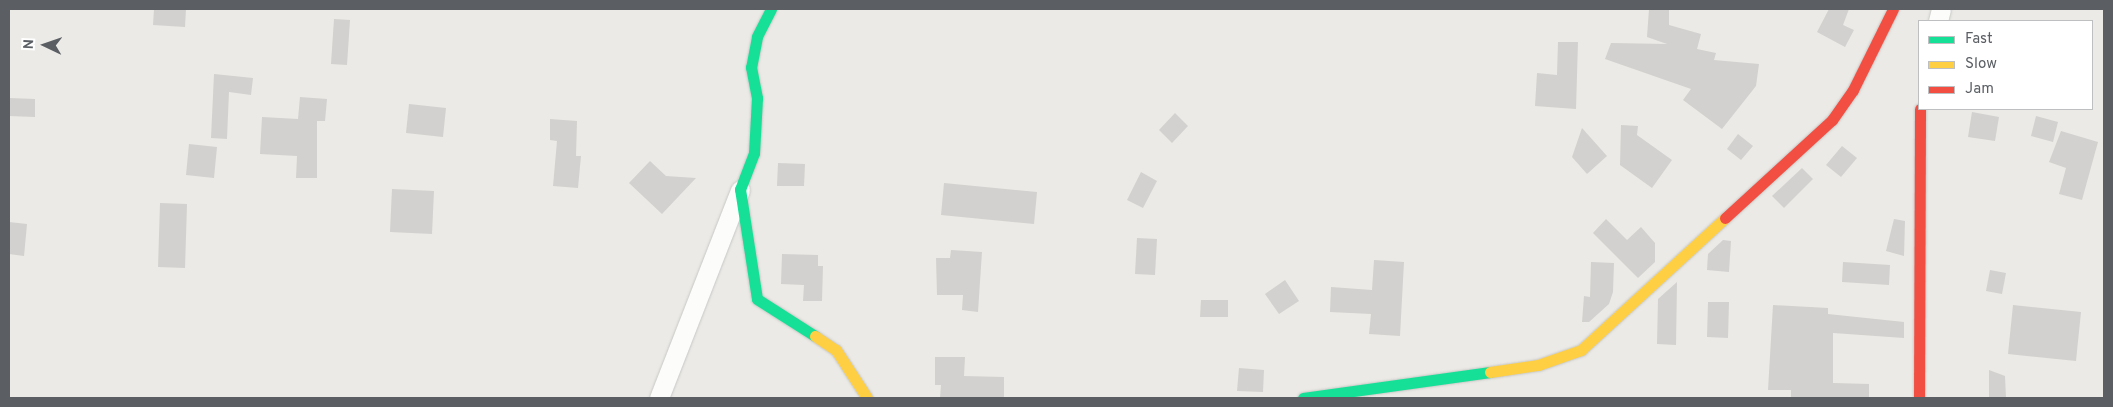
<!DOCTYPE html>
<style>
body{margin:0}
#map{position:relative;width:2113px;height:407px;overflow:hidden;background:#ebeae6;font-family:Overpass,sans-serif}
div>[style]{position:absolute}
.building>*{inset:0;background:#d2d1cf}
.roads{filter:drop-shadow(0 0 1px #c7c7c6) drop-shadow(0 0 1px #c7c7c6)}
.street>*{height:19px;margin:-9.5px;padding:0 9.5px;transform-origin:9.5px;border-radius:9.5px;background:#fcfcfb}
.fast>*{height:11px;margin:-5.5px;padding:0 5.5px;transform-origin:5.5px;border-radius:5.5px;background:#16e098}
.slow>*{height:11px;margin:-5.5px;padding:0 5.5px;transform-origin:5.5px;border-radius:5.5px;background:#ffcf43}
.jam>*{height:11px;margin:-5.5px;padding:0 5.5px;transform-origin:5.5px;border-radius:5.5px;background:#f24e42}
span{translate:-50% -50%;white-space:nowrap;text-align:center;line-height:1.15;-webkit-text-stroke:4px #fff;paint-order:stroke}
.frame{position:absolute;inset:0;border:10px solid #5b5f64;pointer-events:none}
.legend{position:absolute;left:1918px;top:20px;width:175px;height:90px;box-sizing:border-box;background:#fff;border:1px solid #bdbfc1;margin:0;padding:6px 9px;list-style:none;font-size:15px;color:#5b5f64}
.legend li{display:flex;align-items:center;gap:10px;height:25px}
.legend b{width:25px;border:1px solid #bdbfc1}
.north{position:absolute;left:20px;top:20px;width:50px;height:50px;-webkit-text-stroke:4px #fff;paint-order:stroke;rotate:273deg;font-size:14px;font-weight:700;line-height:20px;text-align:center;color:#5b5f64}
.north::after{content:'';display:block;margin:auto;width:18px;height:22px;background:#5b5f64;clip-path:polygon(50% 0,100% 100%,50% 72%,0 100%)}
</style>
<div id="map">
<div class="building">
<div style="clip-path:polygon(154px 9px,186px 9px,185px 27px,153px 25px)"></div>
<div style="clip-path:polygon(1649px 9px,1669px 9px,1669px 25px,1701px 34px,1697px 49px,1716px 53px,1714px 60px,1759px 64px,1756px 86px,1722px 129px,1683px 100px,1691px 89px,1605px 59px,1611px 43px,1667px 44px,1647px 37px)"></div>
<div style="clip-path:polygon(1829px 9px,1849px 9px,1843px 25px,1854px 30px,1845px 47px,1817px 32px)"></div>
<div style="clip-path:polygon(334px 19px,350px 20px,347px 65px,331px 64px)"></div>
<div style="clip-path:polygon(1558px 42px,1578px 42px,1576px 109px,1535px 106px,1537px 73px,1557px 75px)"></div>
<div style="clip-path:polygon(214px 74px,253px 78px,251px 95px,229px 92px,227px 139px,211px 138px)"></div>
<div style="clip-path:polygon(300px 97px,327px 99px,325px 121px,317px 121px,317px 178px,296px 178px,297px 156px,260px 154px,262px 117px,298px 119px)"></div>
<div style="clip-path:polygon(9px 98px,35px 99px,35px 117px,9px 116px)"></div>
<div style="clip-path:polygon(409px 104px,446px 108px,443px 137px,406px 133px)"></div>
<div style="clip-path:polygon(1972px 112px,1999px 117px,1995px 141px,1968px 137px)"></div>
<div style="clip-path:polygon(1175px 113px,1188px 126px,1172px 143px,1159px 130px)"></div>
<div style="clip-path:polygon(2036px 116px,2058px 122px,2053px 142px,2031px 136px)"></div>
<div style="clip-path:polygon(550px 119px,577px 121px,576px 156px,581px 156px,578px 188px,553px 186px,557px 141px,550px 140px)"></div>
<div style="clip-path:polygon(1621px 125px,1638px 126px,1637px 135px,1672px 160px,1652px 188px,1620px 165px)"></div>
<div style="clip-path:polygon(1582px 128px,1607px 156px,1587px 174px,1572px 157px)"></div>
<div style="clip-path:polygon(2061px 131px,2098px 142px,2082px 200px,2059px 194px,2066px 168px,2049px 162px)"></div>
<div style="clip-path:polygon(1738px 134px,1753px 146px,1741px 160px,1727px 149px)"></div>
<div style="clip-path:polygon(189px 144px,217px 147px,214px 178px,186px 175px)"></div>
<div style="clip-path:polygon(1842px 146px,1857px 158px,1841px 177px,1826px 165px)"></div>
<div style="clip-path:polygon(650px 161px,666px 176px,696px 178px,662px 214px,629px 183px)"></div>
<div style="clip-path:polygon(778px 163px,805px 164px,804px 186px,777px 186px)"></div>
<div style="clip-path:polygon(1802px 168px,1813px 179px,1784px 208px,1772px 196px)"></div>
<div style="clip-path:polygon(1141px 172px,1157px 181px,1143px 208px,1127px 200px)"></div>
<div style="clip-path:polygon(944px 183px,1037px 192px,1034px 224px,941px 215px)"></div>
<div style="clip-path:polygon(392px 189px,434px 191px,432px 234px,390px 232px)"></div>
<div style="clip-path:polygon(160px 203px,187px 204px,185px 268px,158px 267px)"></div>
<div style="clip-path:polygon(1606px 219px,1627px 240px,1641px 227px,1655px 243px,1655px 262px,1638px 278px,1593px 233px)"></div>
<div style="clip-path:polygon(1894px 219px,1905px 221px,1904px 256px,1886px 251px)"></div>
<div style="clip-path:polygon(9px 222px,27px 224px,24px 256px,9px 254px)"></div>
<div style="clip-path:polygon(1137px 238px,1157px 239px,1155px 275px,1135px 274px)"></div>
<div style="clip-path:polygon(1723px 240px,1731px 241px,1729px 272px,1707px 270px,1708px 254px)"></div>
<div style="clip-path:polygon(951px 250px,982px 252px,978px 312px,962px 310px,963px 295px,937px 295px,936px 258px,950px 258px)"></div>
<div style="clip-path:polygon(782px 254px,818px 255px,818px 266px,823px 266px,822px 301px,803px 301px,804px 285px,781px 284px)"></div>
<div style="clip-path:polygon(1374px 260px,1404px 262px,1400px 336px,1369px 334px,1371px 314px,1330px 312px,1331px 287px,1372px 290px)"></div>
<div style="clip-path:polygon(1591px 262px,1614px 263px,1613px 292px,1609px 304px,1589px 322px,1582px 322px,1584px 296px,1590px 297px)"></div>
<div style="clip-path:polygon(1843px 262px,1890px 265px,1889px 285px,1842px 282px)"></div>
<div style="clip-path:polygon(1990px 270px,2006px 273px,2002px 294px,1986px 291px)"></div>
<div style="clip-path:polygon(1285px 280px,1299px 301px,1279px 314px,1265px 294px)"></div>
<div style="clip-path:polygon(1677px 282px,1676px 345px,1657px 344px,1658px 299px)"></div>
<div style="clip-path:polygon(1201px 300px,1228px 300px,1228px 317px,1200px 317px)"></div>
<div style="clip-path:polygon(1708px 302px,1729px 302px,1728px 338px,1707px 337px)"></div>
<div style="clip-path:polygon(1773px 305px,1828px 308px,1828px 314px,1904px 322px,1904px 338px,1833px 333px,1833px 383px,1869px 384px,1869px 398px,1791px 398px,1791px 390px,1768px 390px)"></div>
<div style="clip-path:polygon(2013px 305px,2081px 312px,2076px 361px,2008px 354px)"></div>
<div style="clip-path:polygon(935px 357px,965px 357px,964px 376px,1004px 377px,1004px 398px,940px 398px,941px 385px,935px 385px)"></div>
<div style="clip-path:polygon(1239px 368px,1264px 370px,1263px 392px,1237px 391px)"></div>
<div style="clip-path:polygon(1989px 370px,2005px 376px,2006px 398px,1989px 398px)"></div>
</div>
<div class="roads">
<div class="street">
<div style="left:1938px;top:21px;width:12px;rotate:-76deg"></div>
<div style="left:659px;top:398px;width:223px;rotate:-68.7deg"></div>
</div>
<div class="fast">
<div style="left:771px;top:9px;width:31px;rotate:117deg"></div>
<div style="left:757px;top:37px;width:31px;rotate:101deg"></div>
<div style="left:751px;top:67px;width:32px;rotate:79deg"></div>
<div style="left:757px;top:98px;width:55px;rotate:93.1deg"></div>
<div style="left:754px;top:153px;width:39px;rotate:111deg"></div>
<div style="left:740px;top:189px;width:111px;rotate:81.2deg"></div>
<div style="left:757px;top:299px;width:69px;rotate:32.5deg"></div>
<div style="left:1303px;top:398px;width:189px;rotate:-7.9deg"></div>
</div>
<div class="slow">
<div style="left:815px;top:336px;width:25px;rotate:34deg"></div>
<div style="left:836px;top:350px;width:57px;rotate:57.1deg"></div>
<div style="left:1490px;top:372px;width:49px;rotate:-8.3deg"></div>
<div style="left:1538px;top:365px;width:46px;rotate:-19.2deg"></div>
<div style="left:1581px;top:350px;width:195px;rotate:-42.5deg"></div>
</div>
<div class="jam">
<div style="left:1725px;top:218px;width:145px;rotate:-42.5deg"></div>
<div style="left:1832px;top:120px;width:37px;rotate:-55deg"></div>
<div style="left:1853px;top:90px;width:90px;rotate:-63.7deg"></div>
<div style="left:1919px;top:398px;width:289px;rotate:-89.8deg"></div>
</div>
</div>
<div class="frame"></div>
<ul class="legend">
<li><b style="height:6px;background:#16e098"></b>Fast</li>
<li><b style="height:6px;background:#ffcf43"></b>Slow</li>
<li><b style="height:6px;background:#f24e42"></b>Jam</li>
</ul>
<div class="north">N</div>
</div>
